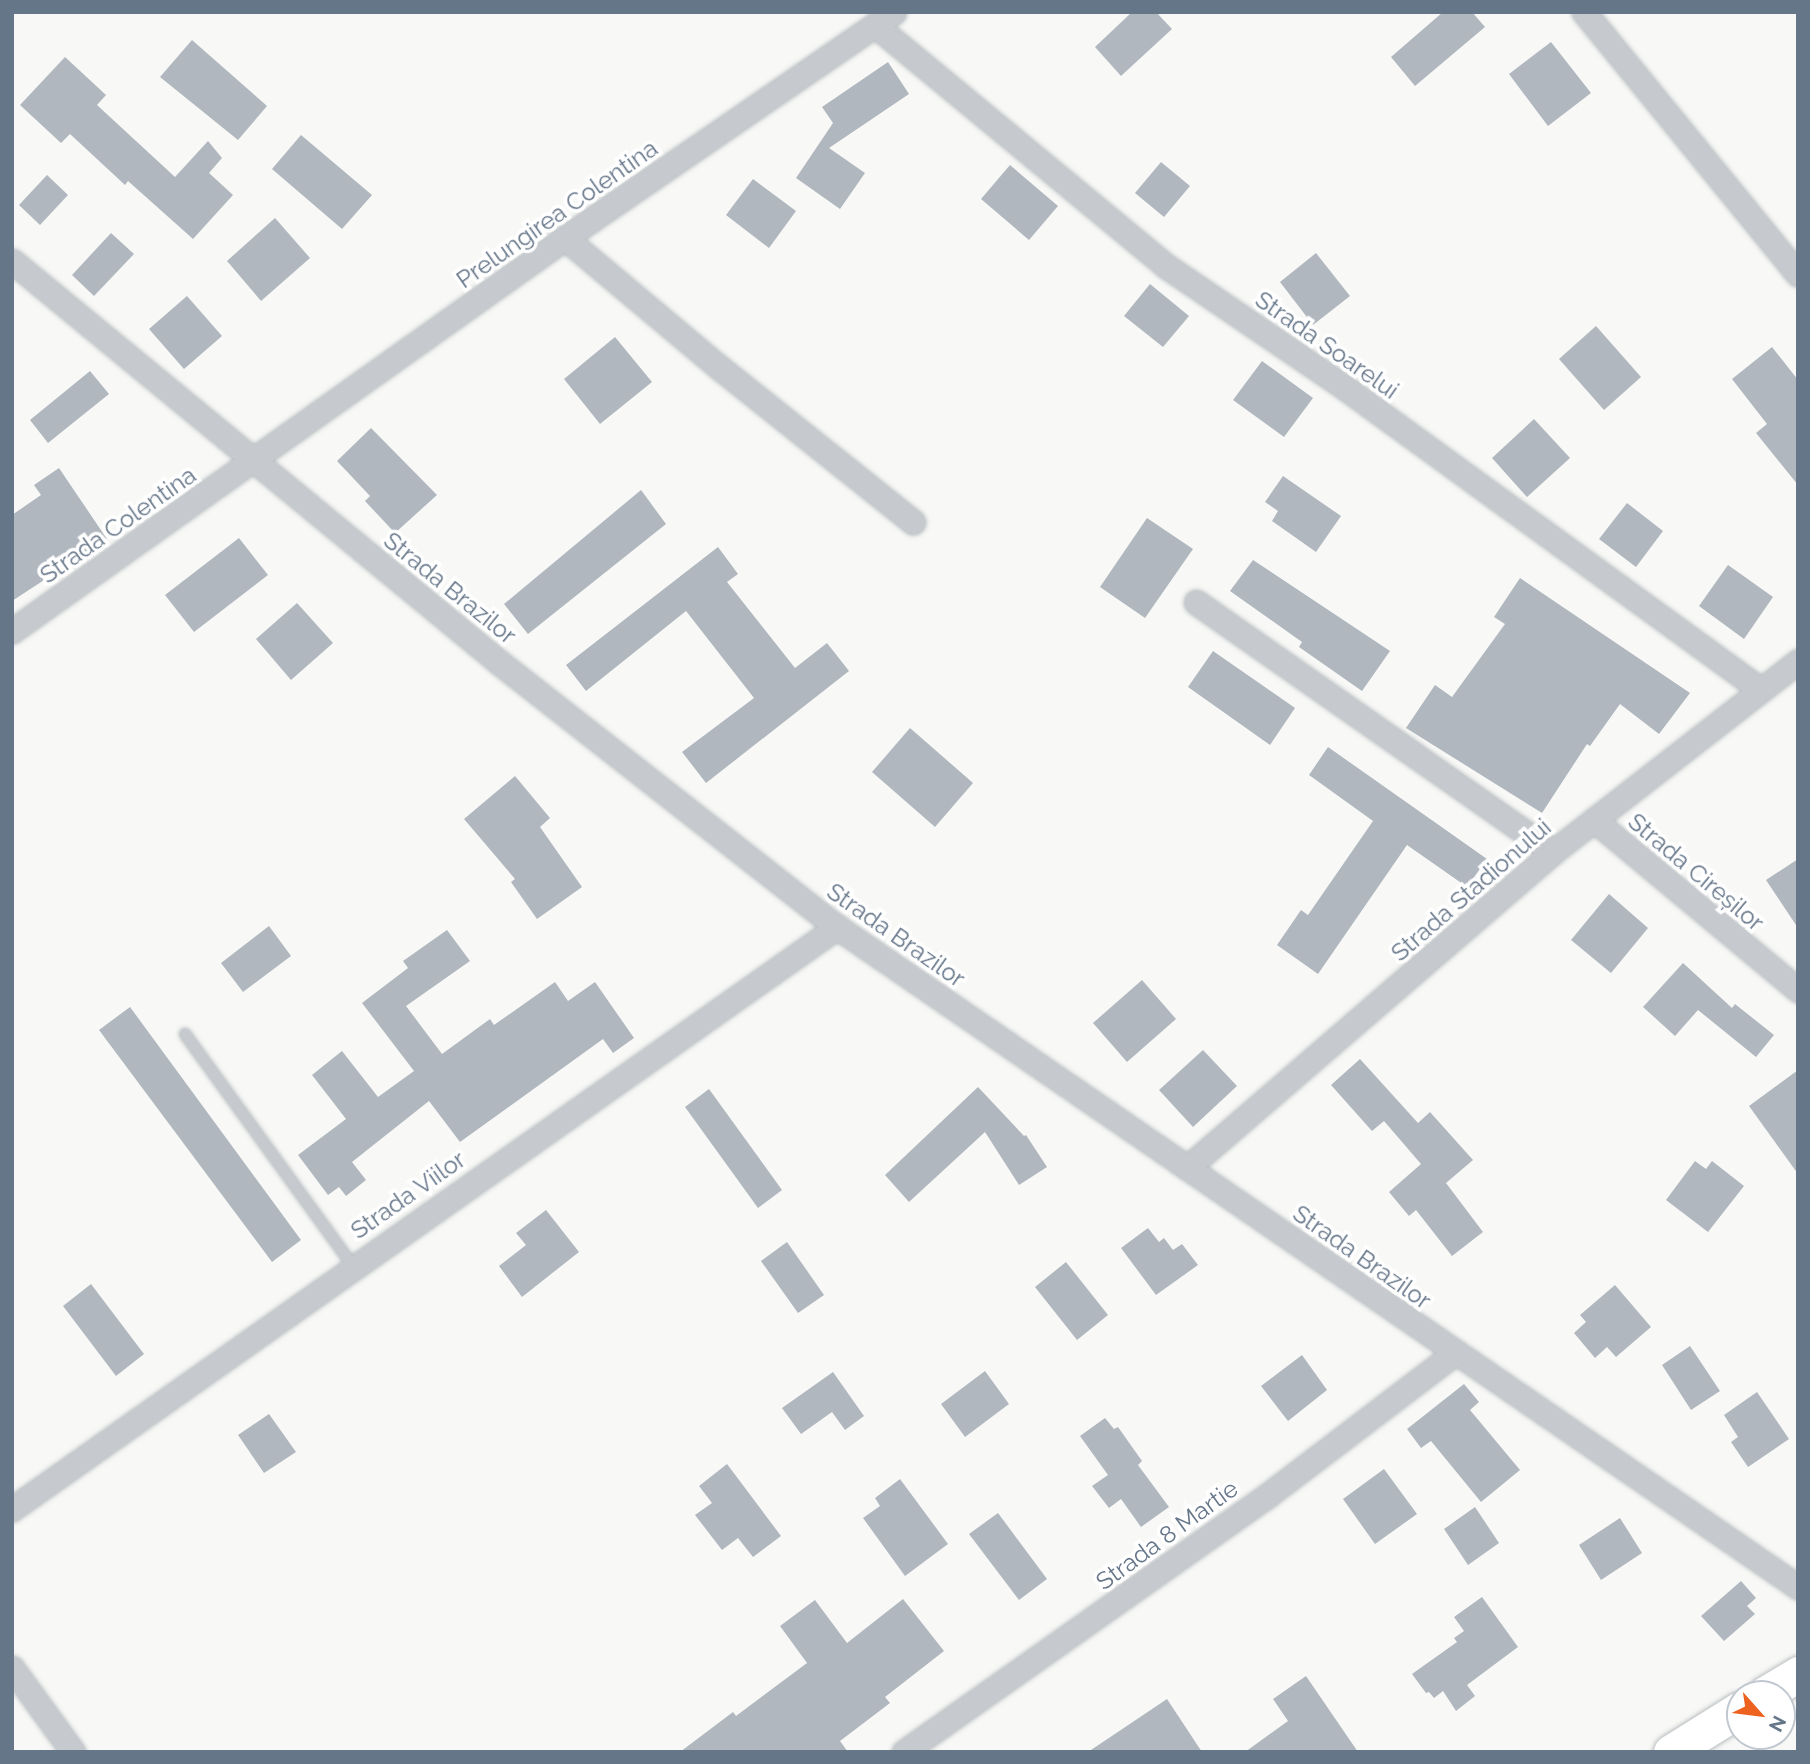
<!DOCTYPE html>
<meta charset="utf-8">
<style>
body{margin:0}
#map{position:relative;width:1810px;height:1764px;overflow:hidden;background:#f8f9f6;font-family:Raleway,sans-serif}
div>[style]{position:absolute}
.building>*{inset:0;background:#b0b7be}
.roads{filter:drop-shadow(0 0 2px #b9bdc1) drop-shadow(0 0 2px #b9bdc1)}
.lane>*{height:10px;margin:-5px;padding:0 5px;transform-origin:5px;border-radius:5px;background:#c6c9ce}
.street>*{height:23px;margin:-11.5px;padding:0 11.5px;transform-origin:11.5px;border-radius:11.5px;background:#c6c9ce}
.primary>*{height:35px;margin:-17.5px;padding:0 17.5px;transform-origin:17.5px;border-radius:17.5px;background:#fff}
span{translate:-50% -50%;white-space:nowrap;text-align:center;line-height:1.15;-webkit-text-stroke:7px #fff;paint-order:stroke}
.street-label{font-size:24px;color:#667689}
.frame{position:absolute;inset:0;border:14px solid #667689;pointer-events:none}
.north{position:absolute;left:1726px;top:1680px;width:70px;height:70px;box-sizing:border-box;background:#fff;border:2px solid #c2c8d0;border-radius:50%;rotate:118deg;font-size:19px;font-weight:700;line-height:28px;text-align:center;color:#667689}
.north::after{content:'';display:block;margin:auto;width:24px;height:32px;background:#ee6220;clip-path:polygon(50% 0,100% 100%,50% 72%,0 100%)}
</style>
<div id="map">
<div class="building">
<div style="clip-path:polygon(1132px 12px,1156px 12px,1172px 29px,1121px 76px,1095px 47px)"></div>
<div style="clip-path:polygon(1443px 12px,1472px 12px,1485px 27px,1415px 86px,1391px 57px)"></div>
<div style="clip-path:polygon(192px 40px,267px 106px,238px 140px,160px 77px)"></div>
<div style="clip-path:polygon(1551px 42px,1591px 93px,1548px 126px,1509px 74px)"></div>
<div style="clip-path:polygon(65px 57px,106px 95px,97px 105px,175px 177px,208px 141px,222px 158px,209px 173px,233px 195px,193px 239px,128px 181px,125px 185px,70px 134px,61px 143px,20px 105px)"></div>
<div style="clip-path:polygon(888px 62px,909px 94px,829px 148px,865px 173px,840px 209px,796px 178px,833px 123px,822px 107px)"></div>
<div style="clip-path:polygon(301px 135px,372px 195px,342px 229px,272px 169px)"></div>
<div style="clip-path:polygon(1161px 162px,1190px 186px,1164px 217px,1135px 193px)"></div>
<div style="clip-path:polygon(1010px 165px,1058px 206px,1029px 240px,981px 199px)"></div>
<div style="clip-path:polygon(47px 175px,68px 195px,40px 225px,19px 205px)"></div>
<div style="clip-path:polygon(753px 179px,796px 211px,769px 248px,726px 215px)"></div>
<div style="clip-path:polygon(275px 218px,310px 258px,261px 301px,227px 261px)"></div>
<div style="clip-path:polygon(111px 233px,134px 254px,94px 296px,72px 275px)"></div>
<div style="clip-path:polygon(1316px 253px,1350px 296px,1313px 325px,1280px 282px)"></div>
<div style="clip-path:polygon(1150px 284px,1189px 316px,1163px 347px,1124px 316px)"></div>
<div style="clip-path:polygon(187px 296px,222px 336px,184px 369px,149px 329px)"></div>
<div style="clip-path:polygon(1596px 326px,1641px 377px,1604px 410px,1559px 359px)"></div>
<div style="clip-path:polygon(615px 337px,652px 382px,600px 424px,564px 379px)"></div>
<div style="clip-path:polygon(1772px 347px,1798px 380px,1798px 485px,1756px 433px,1767px 424px,1732px 379px)"></div>
<div style="clip-path:polygon(1262px 361px,1313px 398px,1284px 437px,1233px 400px)"></div>
<div style="clip-path:polygon(90px 371px,109px 394px,48px 443px,30px 420px)"></div>
<div style="clip-path:polygon(1534px 419px,1570px 458px,1527px 497px,1492px 458px)"></div>
<div style="clip-path:polygon(371px 428px,437px 495px,395px 533px,365px 501px,370px 496px,337px 461px)"></div>
<div style="clip-path:polygon(59px 468px,107px 539px,12px 601px,12px 515px,41px 495px,34px 485px)"></div>
<div style="clip-path:polygon(1283px 476px,1341px 516px,1316px 552px,1272px 521px,1278px 511px,1265px 502px)"></div>
<div style="clip-path:polygon(641px 490px,666px 524px,528px 634px,504px 604px)"></div>
<div style="clip-path:polygon(1627px 503px,1663px 531px,1636px 567px,1599px 539px)"></div>
<div style="clip-path:polygon(1147px 518px,1193px 549px,1145px 618px,1100px 587px)"></div>
<div style="clip-path:polygon(239px 538px,268px 575px,194px 632px,165px 595px)"></div>
<div style="clip-path:polygon(718px 547px,738px 574px,727px 582px,795px 668px,827px 643px,849px 671px,706px 783px,682px 752px,754px 698px,686px 611px,586px 691px,566px 665px)"></div>
<div style="clip-path:polygon(1253px 560px,1390px 651px,1362px 691px,1299px 647px,1302px 642px,1230px 591px)"></div>
<div style="clip-path:polygon(1728px 565px,1773px 597px,1744px 639px,1699px 606px)"></div>
<div style="clip-path:polygon(1520px 578px,1690px 693px,1659px 734px,1620px 704px,1590px 746px,1587px 744px,1542px 813px,1406px 728px,1435px 685px,1452px 697px,1505px 624px,1494px 617px)"></div>
<div style="clip-path:polygon(297px 603px,333px 643px,291px 680px,256px 639px)"></div>
<div style="clip-path:polygon(1213px 651px,1295px 708px,1270px 745px,1188px 687px)"></div>
<div style="clip-path:polygon(910px 728px,973px 783px,935px 827px,872px 772px)"></div>
<div style="clip-path:polygon(1328px 747px,1487px 859px,1467px 887px,1407px 845px,1318px 974px,1277px 945px,1301px 910px,1308px 915px,1373px 821px,1309px 775px)"></div>
<div style="clip-path:polygon(515px 776px,550px 818px,540px 827px,582px 887px,537px 919px,511px 882px,515px 879px,464px 819px)"></div>
<div style="clip-path:polygon(1798px 859px,1798px 928px,1766px 880px)"></div>
<div style="clip-path:polygon(1609px 894px,1648px 928px,1611px 973px,1571px 940px)"></div>
<div style="clip-path:polygon(269px 926px,291px 956px,243px 992px,221px 963px)"></div>
<div style="clip-path:polygon(447px 930px,470px 961px,406px 1006px,442px 1054px,490px 1019px,494px 1025px,555px 982px,568px 1001px,595px 982px,634px 1038px,613px 1053px,603px 1039px,460px 1142px,429px 1101px,352px 1162px,366px 1180px,346px 1196px,339px 1187px,328px 1195px,298px 1155px,346px 1119px,312px 1075px,342px 1051px,378px 1097px,414px 1071px,362px 1003px,408px 968px,403px 961px)"></div>
<div style="clip-path:polygon(1683px 963px,1732px 1008px,1735px 1004px,1774px 1035px,1756px 1057px,1698px 1010px,1675px 1036px,1643px 1007px)"></div>
<div style="clip-path:polygon(1142px 980px,1176px 1019px,1127px 1062px,1093px 1023px)"></div>
<div style="clip-path:polygon(130px 1007px,301px 1240px,272px 1262px,99px 1030px)"></div>
<div style="clip-path:polygon(1203px 1050px,1237px 1086px,1193px 1127px,1159px 1090px)"></div>
<div style="clip-path:polygon(1360px 1059px,1418px 1123px,1430px 1112px,1473px 1160px,1446px 1183px,1483px 1232px,1452px 1256px,1416px 1210px,1409px 1216px,1389px 1192px,1421px 1164px,1384px 1121px,1372px 1131px,1331px 1085px)"></div>
<div style="clip-path:polygon(1798px 1070px,1798px 1174px,1749px 1106px)"></div>
<div style="clip-path:polygon(978px 1087px,1024px 1136px,1026px 1135px,1047px 1167px,1019px 1185px,985px 1132px,909px 1202px,885px 1175px)"></div>
<div style="clip-path:polygon(709px 1089px,782px 1190px,758px 1208px,685px 1107px)"></div>
<div style="clip-path:polygon(1695px 1161px,1706px 1169px,1712px 1161px,1744px 1186px,1708px 1232px,1666px 1200px)"></div>
<div style="clip-path:polygon(546px 1210px,579px 1252px,522px 1297px,499px 1266px,526px 1245px,516px 1233px)"></div>
<div style="clip-path:polygon(1148px 1228px,1159px 1242px,1164px 1238px,1173px 1250px,1182px 1244px,1198px 1265px,1156px 1295px,1121px 1248px)"></div>
<div style="clip-path:polygon(787px 1242px,824px 1295px,798px 1313px,761px 1261px)"></div>
<div style="clip-path:polygon(1066px 1262px,1108px 1315px,1077px 1340px,1035px 1287px)"></div>
<div style="clip-path:polygon(91px 1284px,144px 1354px,116px 1376px,63px 1306px)"></div>
<div style="clip-path:polygon(1615px 1285px,1651px 1327px,1616px 1357px,1607px 1347px,1595px 1358px,1574px 1333px,1586px 1322px,1580px 1315px)"></div>
<div style="clip-path:polygon(1690px 1346px,1720px 1391px,1691px 1410px,1662px 1365px)"></div>
<div style="clip-path:polygon(1302px 1355px,1327px 1390px,1288px 1421px,1261px 1386px)"></div>
<div style="clip-path:polygon(985px 1371px,1009px 1404px,965px 1437px,941px 1404px)"></div>
<div style="clip-path:polygon(833px 1372px,864px 1416px,845px 1430px,832px 1412px,801px 1434px,782px 1408px)"></div>
<div style="clip-path:polygon(1464px 1384px,1479px 1402px,1470px 1410px,1520px 1470px,1481px 1502px,1431px 1441px,1421px 1448px,1407px 1429px)"></div>
<div style="clip-path:polygon(1757px 1392px,1789px 1439px,1748px 1467px,1731px 1442px,1738px 1437px,1724px 1415px)"></div>
<div style="clip-path:polygon(269px 1414px,296px 1452px,264px 1473px,238px 1435px)"></div>
<div style="clip-path:polygon(1105px 1418px,1114px 1429px,1118px 1427px,1142px 1461px,1138px 1465px,1169px 1507px,1141px 1527px,1121px 1499px,1109px 1508px,1092px 1486px,1108px 1475px,1080px 1436px)"></div>
<div style="clip-path:polygon(727px 1464px,781px 1536px,753px 1557px,738px 1538px,722px 1550px,695px 1515px,712px 1503px,699px 1486px)"></div>
<div style="clip-path:polygon(1384px 1469px,1417px 1514px,1375px 1544px,1343px 1499px)"></div>
<div style="clip-path:polygon(900px 1479px,948px 1544px,905px 1576px,863px 1518px,880px 1506px,875px 1498px)"></div>
<div style="clip-path:polygon(1475px 1507px,1499px 1543px,1468px 1565px,1444px 1529px)"></div>
<div style="clip-path:polygon(998px 1513px,1047px 1579px,1019px 1600px,969px 1534px)"></div>
<div style="clip-path:polygon(1620px 1518px,1642px 1553px,1601px 1580px,1579px 1545px)"></div>
<div style="clip-path:polygon(1741px 1581px,1756px 1598px,1747px 1606px,1755px 1614px,1724px 1641px,1701px 1616px)"></div>
<div style="clip-path:polygon(1482px 1597px,1518px 1647px,1467px 1685px,1475px 1696px,1456px 1711px,1443px 1691px,1434px 1698px,1429px 1692px,1426px 1693px,1412px 1674px,1457px 1642px,1454px 1638px,1464px 1631px,1454px 1617px)"></div>
<div style="clip-path:polygon(903px 1599px,944px 1651px,885px 1697px,890px 1703px,840px 1741px,848px 1752px,680px 1752px,733px 1712px,736px 1716px,807px 1663px,780px 1626px,815px 1600px,847px 1643px)"></div>
<div style="clip-path:polygon(1306px 1676px,1358px 1752px,1245px 1752px,1288px 1721px,1273px 1699px)"></div>
<div style="clip-path:polygon(1167px 1699px,1202px 1752px,1088px 1752px)"></div>
</div>
<div class="roads">
<div class="lane">
<div style="left:185px;top:1034px;width:286px;rotate:54.1deg"></div>
</div>
<div class="street">
<div style="left:1584px;top:12px;width:338px;rotate:50.8deg"></div>
<div style="left:876px;top:26px;width:376px;rotate:39.6deg"></div>
<div style="left:1166px;top:266px;width:215px;rotate:34.2deg"></div>
<div style="left:1344px;top:387px;width:515px;rotate:36deg"></div>
<div style="left:565px;top:238px;width:202px;rotate:40deg"></div>
<div style="left:720px;top:368px;width:247px;rotate:38.6deg"></div>
<div style="left:12px;top:261px;width:632px;rotate:39.48deg"></div>
<div style="left:500px;top:663px;width:428px;rotate:38.1deg"></div>
<div style="left:837px;top:927px;width:1166px;rotate:34.48deg"></div>
<div style="left:1196px;top:602px;width:436px;rotate:35deg"></div>
<div style="left:12px;top:631px;width:678px;rotate:-35.4deg"></div>
<div style="left:565px;top:238px;width:399px;rotate:-34.5deg"></div>
<div style="left:1594px;top:820px;width:266px;rotate:39.8deg"></div>
<div style="left:1187px;top:1168px;width:484px;rotate:-40.8deg"></div>
<div style="left:1553px;top:852px;width:311px;rotate:-37.9deg"></div>
<div style="left:12px;top:1509px;width:1010px;rotate:-35.2deg"></div>
<div style="left:12px;top:1668px;width:104px;rotate:54deg"></div>
<div style="left:904px;top:1752px;width:444px;rotate:-35.2deg"></div>
<div style="left:1267px;top:1496px;width:236px;rotate:-37.3deg"></div>
</div>
<div class="primary">
<div style="left:1765px;top:1694px;width:39px;rotate:-31deg"></div>
<div style="left:1671px;top:1752px;width:81px;rotate:-31.9deg"></div>
</div>
</div>
<div class="street-label">
<span style="left:557px;top:214px;rotate:-35deg">Prelungirea Colentina</span>
<span style="left:1327px;top:345px;rotate:35deg">Strada Soarelui</span>
<span style="left:118px;top:525px;rotate:-35deg">Strada Colentina</span>
<span style="left:450px;top:588px;rotate:39deg">Strada Brazilor</span>
<span style="left:1696px;top:872px;rotate:40deg">Strada Cireșilor</span>
<span style="left:1471px;top:890px;rotate:-41deg">Strada Stadionului</span>
<span style="left:896px;top:935px;rotate:35deg">Strada Brazilor</span>
<span style="left:408px;top:1195px;rotate:-35deg">Strada Viilor</span>
<span style="left:1362px;top:1257px;rotate:35deg">Strada Brazilor</span>
<span style="left:1167px;top:1535px;rotate:-36deg">Strada 8 Martie</span>
</div>
<div class="frame"></div>
<div class="north">N</div>
</div>
